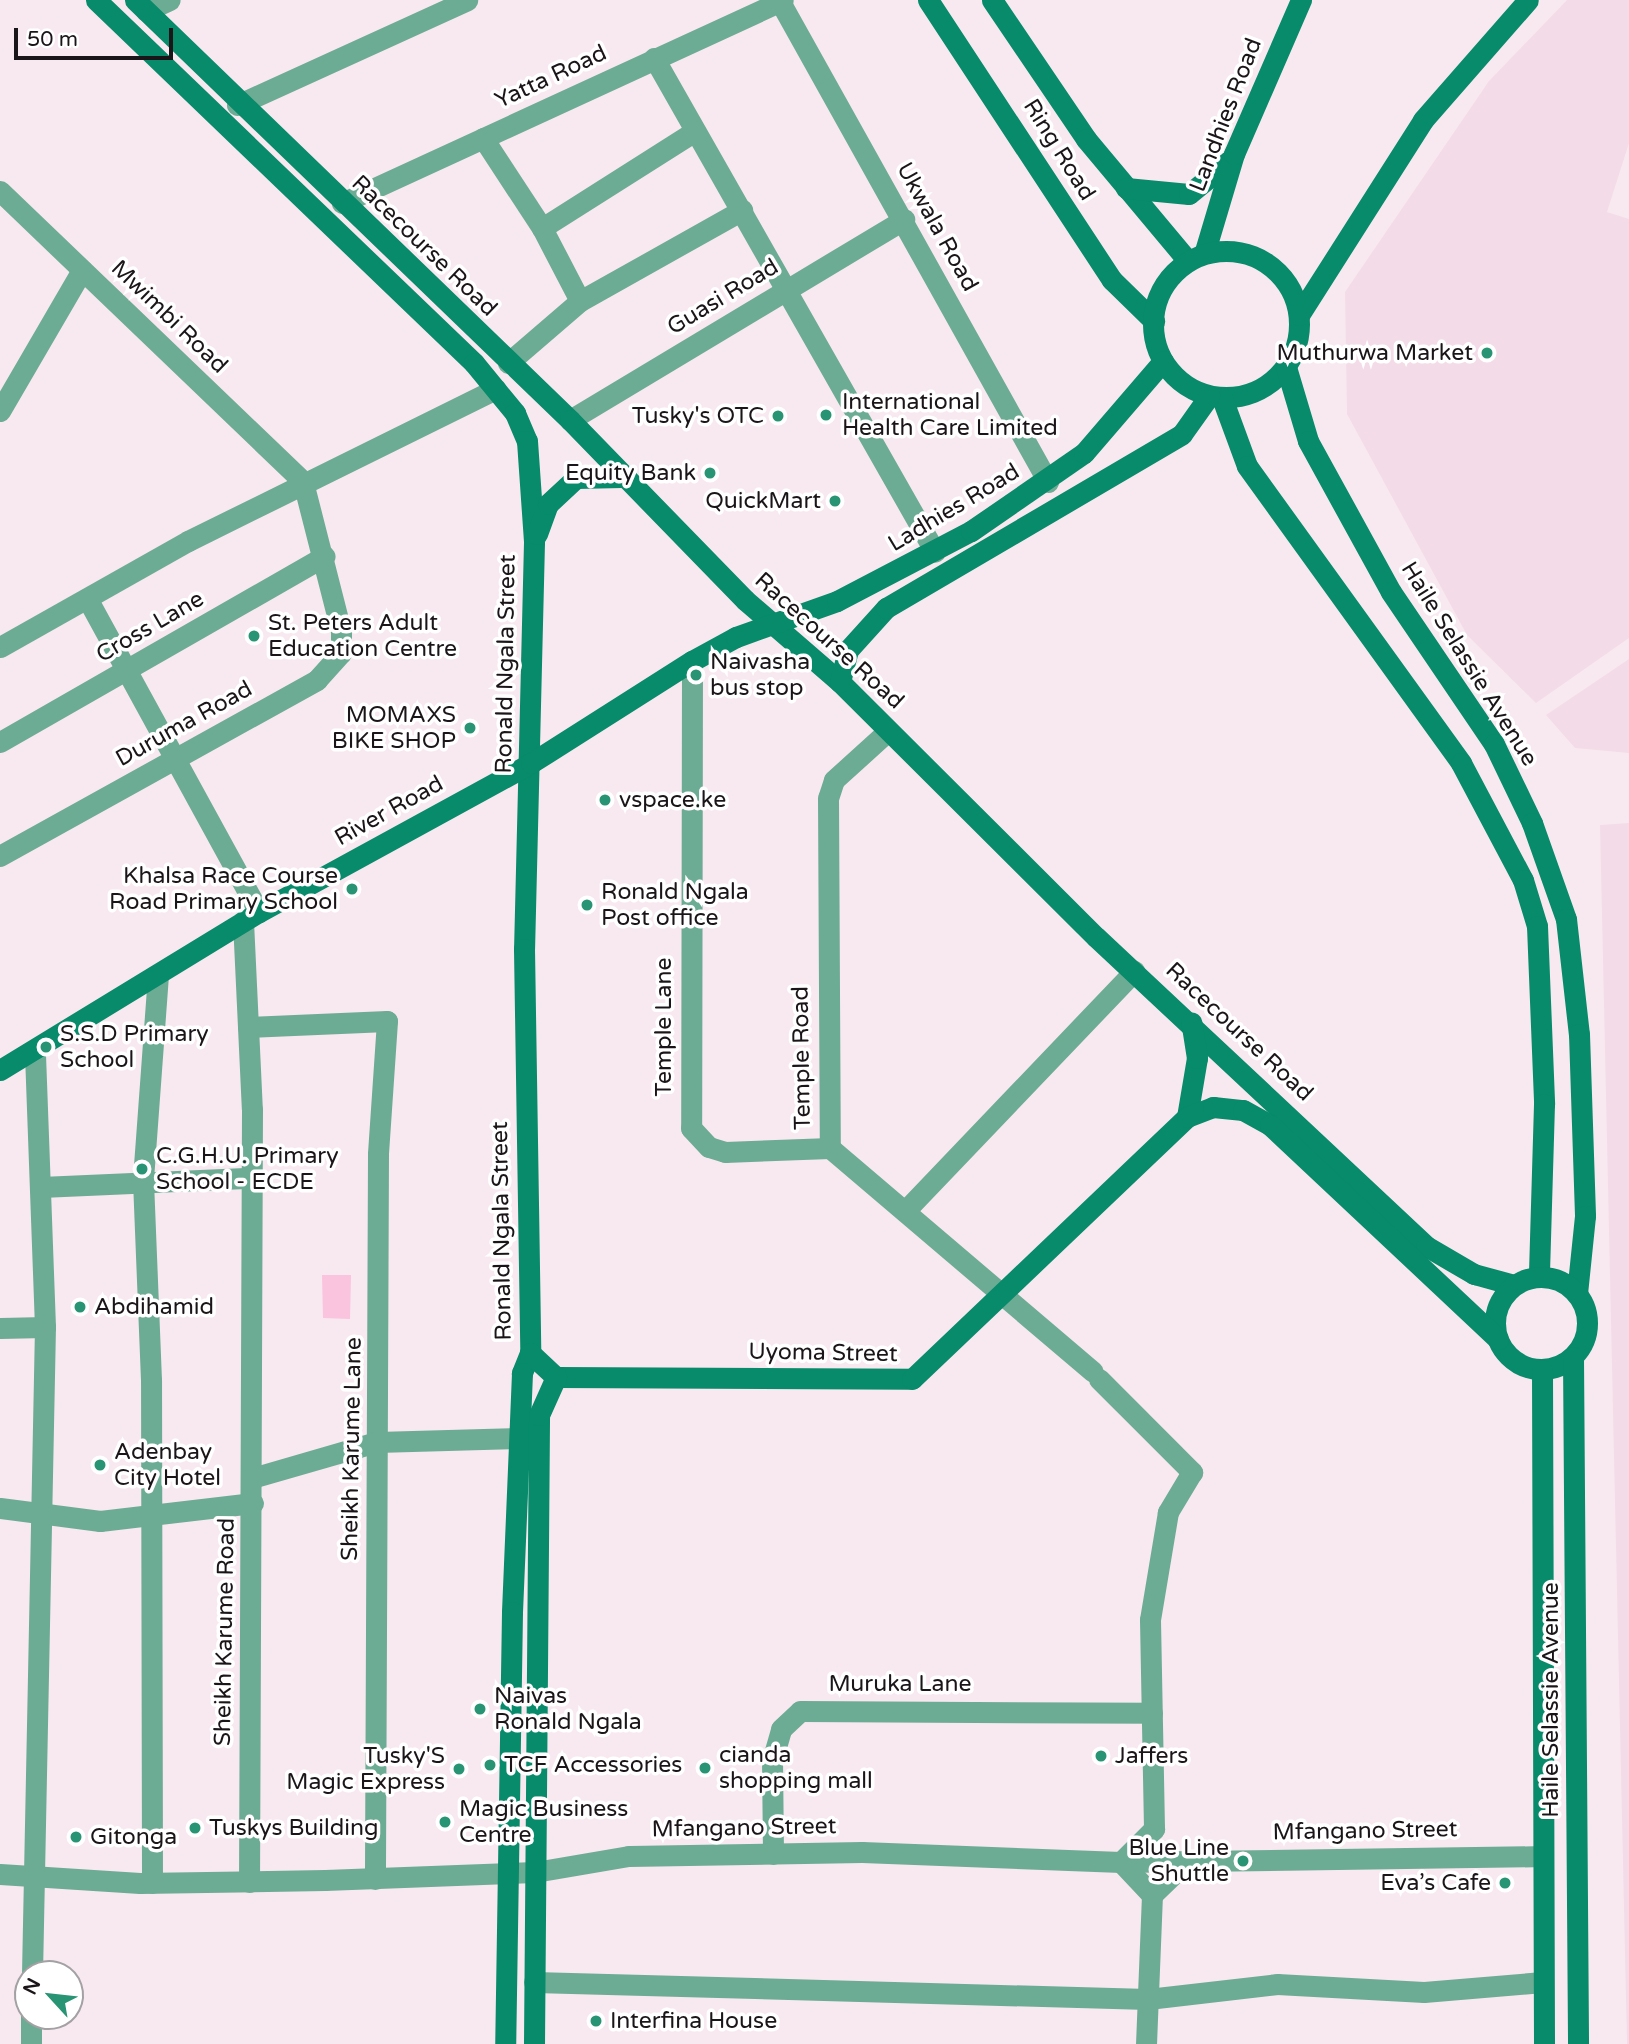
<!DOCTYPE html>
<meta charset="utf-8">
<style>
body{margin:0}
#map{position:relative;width:1629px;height:2044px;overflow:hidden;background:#f8e9f0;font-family:"Varela Round",sans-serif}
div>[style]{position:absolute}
.built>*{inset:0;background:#f3dce7}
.green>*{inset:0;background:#fac3de}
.street>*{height:21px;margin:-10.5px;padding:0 10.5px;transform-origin:10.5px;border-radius:10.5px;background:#6dac94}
.secondary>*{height:21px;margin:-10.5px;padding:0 10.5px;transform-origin:10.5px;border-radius:10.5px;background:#078b6a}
.secondary>.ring{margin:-10.5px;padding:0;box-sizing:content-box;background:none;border:21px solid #078b6a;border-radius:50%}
.dots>*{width:19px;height:19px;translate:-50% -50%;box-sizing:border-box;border:4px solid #fff;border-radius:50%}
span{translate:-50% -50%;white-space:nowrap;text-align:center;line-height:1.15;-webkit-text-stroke:7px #fff;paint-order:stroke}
.street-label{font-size:23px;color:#1a1518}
.poi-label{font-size:23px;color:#1a1518}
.right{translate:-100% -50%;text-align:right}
.left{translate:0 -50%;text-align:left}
.north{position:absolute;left:14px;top:1960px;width:70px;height:70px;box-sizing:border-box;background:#fff;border:2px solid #a3a1a3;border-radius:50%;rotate:297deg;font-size:19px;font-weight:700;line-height:28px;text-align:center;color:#1a1518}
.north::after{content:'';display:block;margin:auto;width:24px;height:32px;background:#289473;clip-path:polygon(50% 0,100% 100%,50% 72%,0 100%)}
.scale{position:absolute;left:14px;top:28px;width:159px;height:32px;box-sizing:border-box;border:4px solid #1a1518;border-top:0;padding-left:9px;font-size:21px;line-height:24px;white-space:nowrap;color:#1a1518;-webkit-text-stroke:5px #fff;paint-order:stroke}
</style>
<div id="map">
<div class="built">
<div style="clip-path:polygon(1567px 0,1629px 0,1629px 143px,1607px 212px,1629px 219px,1629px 638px,1536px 703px,1467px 635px,1347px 414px,1345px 292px,1489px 81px)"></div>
<div style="clip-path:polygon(1629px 659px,1629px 753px,1575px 748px,1546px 715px)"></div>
<div style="clip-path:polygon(1629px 823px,1629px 2044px,1627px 2044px,1600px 825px)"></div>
</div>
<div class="green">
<div style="clip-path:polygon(322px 1275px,351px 1275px,350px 1319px,323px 1318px)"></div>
</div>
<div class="street">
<div style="left:779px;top:0;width:552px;rotate:60.83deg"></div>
<div style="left:146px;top:11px;width:26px;rotate:-25deg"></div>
<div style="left:654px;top:58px;width:568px;rotate:60.37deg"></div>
<div style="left:237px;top:105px;width:253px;rotate:-24.5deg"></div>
<div style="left:483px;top:138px;width:108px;rotate:56.8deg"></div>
<div style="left:542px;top:228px;width:82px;rotate:62.5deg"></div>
<div style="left:0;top:191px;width:420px;rotate:43.8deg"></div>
<div style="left:303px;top:482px;width:154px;rotate:75.7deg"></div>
<div style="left:341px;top:631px;width:22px;rotate:90deg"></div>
<div style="left:341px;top:653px;width:36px;rotate:132deg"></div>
<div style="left:317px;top:680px;width:363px;rotate:151deg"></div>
<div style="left:342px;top:203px;width:485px;rotate:-24.7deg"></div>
<div style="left:542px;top:228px;width:181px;rotate:-32.4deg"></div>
<div style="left:508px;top:363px;width:95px;rotate:-40.7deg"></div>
<div style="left:580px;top:301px;width:186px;rotate:-29.3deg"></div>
<div style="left:0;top:411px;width:163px;rotate:-59.8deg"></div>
<div style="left:570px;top:420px;width:390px;rotate:-31deg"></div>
<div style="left:88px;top:600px;width:356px;rotate:61.3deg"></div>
<div style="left:0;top:647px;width:216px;rotate:-29.4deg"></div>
<div style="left:188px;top:541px;width:343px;rotate:-26.3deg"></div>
<div style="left:692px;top:661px;width:467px;rotate:90.1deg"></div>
<div style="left:691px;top:1128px;width:26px;rotate:47deg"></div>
<div style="left:709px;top:1147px;width:17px;rotate:17deg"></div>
<div style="left:725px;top:1152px;width:105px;rotate:-2.2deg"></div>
<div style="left:888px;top:731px;width:73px;rotate:137.8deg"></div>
<div style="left:834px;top:780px;width:19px;rotate:108deg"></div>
<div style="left:828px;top:798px;width:350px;rotate:89.7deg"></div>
<div style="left:830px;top:1148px;width:345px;rotate:40.4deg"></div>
<div style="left:0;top:742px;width:374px;rotate:-29.8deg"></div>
<div style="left:243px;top:921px;width:188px;rotate:87.3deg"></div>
<div style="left:252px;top:1109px;width:773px;rotate:90.22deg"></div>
<div style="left:248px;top:1027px;width:139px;rotate:-2.5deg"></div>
<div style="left:387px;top:1021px;width:133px;rotate:93.9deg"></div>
<div style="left:378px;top:1154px;width:725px;rotate:90.24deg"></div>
<div style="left:41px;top:1187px;width:210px;rotate:-2.5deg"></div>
<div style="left:905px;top:1211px;width:332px;rotate:-46.3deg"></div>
<div style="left:0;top:1328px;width:45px;rotate:-1.3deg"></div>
<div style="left:1099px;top:1379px;width:132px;rotate:45deg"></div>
<div style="left:1192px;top:1472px;width:47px;rotate:121deg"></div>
<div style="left:1168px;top:1512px;width:109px;rotate:99.5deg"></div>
<div style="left:1150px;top:1620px;width:209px;rotate:88.9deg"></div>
<div style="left:252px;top:1478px;width:130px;rotate:-16.1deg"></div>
<div style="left:377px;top:1442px;width:142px;rotate:-1.6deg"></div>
<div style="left:0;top:1508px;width:101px;rotate:7.4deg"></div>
<div style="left:100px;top:1521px;width:154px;rotate:-6.7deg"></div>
<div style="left:773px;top:1854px;width:93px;rotate:-90.6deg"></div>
<div style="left:772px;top:1761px;width:33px;rotate:-74deg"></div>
<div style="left:781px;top:1729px;width:26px;rotate:-43deg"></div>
<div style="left:800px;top:1711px;width:352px;rotate:0.3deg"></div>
<div style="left:1121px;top:1862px;width:47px;rotate:-45deg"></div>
<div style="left:1121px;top:1862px;width:45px;rotate:46.8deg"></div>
<div style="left:0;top:1874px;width:140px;rotate:3.7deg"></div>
<div style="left:140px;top:1883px;width:185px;rotate:-0.9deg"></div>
<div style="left:325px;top:1880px;width:210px;rotate:-2.2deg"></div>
<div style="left:535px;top:1872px;width:95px;rotate:-9.7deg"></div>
<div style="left:629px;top:1856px;width:233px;rotate:-1deg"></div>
<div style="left:862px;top:1852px;width:259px;rotate:2.2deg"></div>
<div style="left:1121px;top:1862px;width:422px;rotate:-0.8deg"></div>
<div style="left:152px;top:1883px;width:503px;rotate:-90.11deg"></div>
<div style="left:151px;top:1380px;width:201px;rotate:-92.3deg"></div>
<div style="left:143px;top:1179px;width:205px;rotate:-85.8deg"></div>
<div style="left:1152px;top:1895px;width:50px;rotate:-44.2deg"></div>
<div style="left:32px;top:1974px;width:647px;rotate:-88.85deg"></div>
<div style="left:45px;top:1327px;width:275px;rotate:-92.1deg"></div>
<div style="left:534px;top:1982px;width:614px;rotate:1.59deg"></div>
<div style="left:1148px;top:1999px;width:130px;rotate:-6.6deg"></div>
<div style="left:1277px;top:1984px;width:147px;rotate:3.1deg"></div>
<div style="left:1424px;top:1992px;width:119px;rotate:-4.8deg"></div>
<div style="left:31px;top:2044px;width:28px;rotate:-90deg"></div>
<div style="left:1146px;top:2044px;width:149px;rotate:-87.7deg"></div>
</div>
<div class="secondary">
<div style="left:96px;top:0;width:524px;rotate:43.84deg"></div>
<div style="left:474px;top:363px;width:65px;rotate:50.6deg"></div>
<div style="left:515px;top:413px;width:30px;rotate:67deg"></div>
<div style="left:527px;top:441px;width:101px;rotate:86deg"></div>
<div style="left:534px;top:542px;width:407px;rotate:91.4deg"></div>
<div style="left:524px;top:949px;width:404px;rotate:89.1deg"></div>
<div style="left:530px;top:1353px;width:22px;rotate:112deg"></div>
<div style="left:522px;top:1373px;width:239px;rotate:92.4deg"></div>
<div style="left:512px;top:1612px;width:432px;rotate:90.9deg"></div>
<div style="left:135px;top:0;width:605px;rotate:43.99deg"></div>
<div style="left:570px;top:420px;width:251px;rotate:45.8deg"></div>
<div style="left:745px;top:600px;width:125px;rotate:40.8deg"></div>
<div style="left:840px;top:682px;width:361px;rotate:44.9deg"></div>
<div style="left:1096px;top:937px;width:452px;rotate:43.1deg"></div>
<div style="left:1426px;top:1246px;width:56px;rotate:30.3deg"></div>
<div style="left:1474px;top:1274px;width:41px;rotate:15.4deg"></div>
<div style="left:928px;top:0;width:335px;rotate:56.7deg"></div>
<div style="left:1112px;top:280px;width:59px;rotate:44.3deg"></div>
<div style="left:992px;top:0;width:168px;rotate:55.9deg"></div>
<div style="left:1086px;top:139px;width:158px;rotate:50.1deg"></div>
<div style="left:1126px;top:188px;width:63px;rotate:5.4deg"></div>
<div style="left:1189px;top:194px;width:52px;rotate:-39.5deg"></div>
<div style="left:1205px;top:251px;width:101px;rotate:-73.4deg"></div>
<div style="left:1234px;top:154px;width:168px;rotate:-66.5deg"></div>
<div class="ring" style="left:1153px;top:251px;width:125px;height:125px"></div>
<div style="left:1299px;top:315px;width:231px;rotate:-57.5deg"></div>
<div style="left:1423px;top:120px;width:159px;rotate:-48.8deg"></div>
<div style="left:1286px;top:367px;width:77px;rotate:73.4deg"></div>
<div style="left:1308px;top:441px;width:172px;rotate:61.2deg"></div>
<div style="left:1391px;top:592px;width:184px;rotate:55.9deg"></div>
<div style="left:1494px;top:744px;width:88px;rotate:64.3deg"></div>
<div style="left:1532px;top:823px;width:102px;rotate:70.5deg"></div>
<div style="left:1566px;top:919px;width:116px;rotate:83.6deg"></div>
<div style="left:1579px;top:1034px;width:182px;rotate:88.1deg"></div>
<div style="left:1585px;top:1216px;width:77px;rotate:95.9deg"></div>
<div style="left:1222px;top:398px;width:72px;rotate:69.8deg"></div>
<div style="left:1247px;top:466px;width:366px;rotate:54.2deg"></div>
<div style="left:1461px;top:763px;width:132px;rotate:62.1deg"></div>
<div style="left:1523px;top:880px;width:48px;rotate:73.1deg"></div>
<div style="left:1537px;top:926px;width:178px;rotate:87.7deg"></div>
<div style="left:1544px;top:1104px;width:172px;rotate:91.7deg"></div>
<div style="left:537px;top:534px;width:32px;rotate:-70deg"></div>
<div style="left:548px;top:504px;width:38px;rotate:-43deg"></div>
<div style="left:576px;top:478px;width:46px;rotate:-1.2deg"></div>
<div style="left:840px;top:682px;width:33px;rotate:-76deg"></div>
<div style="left:848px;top:650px;width:57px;rotate:-47.9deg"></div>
<div style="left:886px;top:608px;width:343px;rotate:-30.4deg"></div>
<div style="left:1182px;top:434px;width:47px;rotate:-54.6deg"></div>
<div style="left:0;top:1070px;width:303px;rotate:-31.4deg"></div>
<div style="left:259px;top:912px;width:310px;rotate:-28.7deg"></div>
<div style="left:531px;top:763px;width:191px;rotate:-32.4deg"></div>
<div style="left:692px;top:661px;width:50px;rotate:-28.6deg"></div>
<div style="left:736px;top:637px;width:107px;rotate:-19.6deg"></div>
<div style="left:837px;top:601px;width:151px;rotate:-27.6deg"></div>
<div style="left:971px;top:531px;width:137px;rotate:-34.6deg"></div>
<div style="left:1084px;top:453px;width:121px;rotate:-49.3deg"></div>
<div style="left:1187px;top:1117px;width:60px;rotate:-80.4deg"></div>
<div style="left:1197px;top:1058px;width:36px;rotate:-99deg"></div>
<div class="ring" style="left:1495px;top:1277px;width:71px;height:71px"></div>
<div style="left:530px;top:1353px;width:35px;rotate:43deg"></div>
<div style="left:556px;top:1377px;width:356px;rotate:0.3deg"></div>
<div style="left:912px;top:1379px;width:380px;rotate:-43.6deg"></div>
<div style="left:1187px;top:1117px;width:28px;rotate:-21deg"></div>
<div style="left:1213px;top:1107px;width:30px;rotate:6deg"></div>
<div style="left:1243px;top:1110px;width:31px;rotate:29deg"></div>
<div style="left:1270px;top:1125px;width:313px;rotate:43.2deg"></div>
<div style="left:1573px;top:1357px;width:687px;rotate:89.58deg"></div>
<div style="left:1542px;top:1370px;width:674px;rotate:89.83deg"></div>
<div style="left:534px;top:2044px;width:629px;rotate:-89.54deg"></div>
<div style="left:539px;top:1415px;width:42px;rotate:-65.9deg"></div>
</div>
<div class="dots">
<div style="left:1487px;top:353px;background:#289473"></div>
<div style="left:826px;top:415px;background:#289473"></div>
<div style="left:778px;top:416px;background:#289473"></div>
<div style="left:710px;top:473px;background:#289473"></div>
<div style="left:835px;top:501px;background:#289473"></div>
<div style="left:254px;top:636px;background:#289473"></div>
<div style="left:696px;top:675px;background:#289473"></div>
<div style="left:470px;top:728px;background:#289473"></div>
<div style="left:605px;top:800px;background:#289473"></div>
<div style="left:352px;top:889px;background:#289473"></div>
<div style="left:587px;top:905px;background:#289473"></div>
<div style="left:46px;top:1047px;background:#289473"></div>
<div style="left:142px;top:1169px;background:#289473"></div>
<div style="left:80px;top:1307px;background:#289473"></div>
<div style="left:100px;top:1465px;background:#289473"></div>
<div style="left:480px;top:1709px;background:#289473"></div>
<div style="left:1101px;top:1756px;background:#289473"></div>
<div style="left:490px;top:1765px;background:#289473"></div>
<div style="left:705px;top:1768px;background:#289473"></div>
<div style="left:459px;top:1769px;background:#289473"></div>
<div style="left:445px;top:1822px;background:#289473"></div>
<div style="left:195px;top:1828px;background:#289473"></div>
<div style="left:76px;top:1837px;background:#289473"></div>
<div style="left:1243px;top:1861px;background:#289473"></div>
<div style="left:1505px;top:1883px;background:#289473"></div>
<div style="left:596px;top:2021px;background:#289473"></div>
</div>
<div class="street-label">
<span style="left:551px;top:77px;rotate:-25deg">Yatta Road</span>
<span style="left:1226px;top:115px;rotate:-69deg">Landhies Road</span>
<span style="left:1059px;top:150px;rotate:58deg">Ring Road</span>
<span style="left:937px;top:227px;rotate:61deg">Ukwala Road</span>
<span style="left:424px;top:246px;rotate:44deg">Racecourse Road</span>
<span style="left:723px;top:297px;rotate:-31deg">Guasi Road</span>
<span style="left:169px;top:317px;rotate:44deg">Mwimbi Road</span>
<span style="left:954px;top:508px;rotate:-31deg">Ladhies Road</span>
<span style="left:150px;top:627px;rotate:-30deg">Cross Lane</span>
<span style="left:829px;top:641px;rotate:42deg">Racecourse Road</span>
<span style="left:506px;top:664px;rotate:-89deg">Ronald Ngala Street</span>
<span style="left:1469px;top:664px;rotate:58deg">Haile Selassie Avenue</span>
<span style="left:184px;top:724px;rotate:-29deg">Duruma Road</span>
<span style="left:389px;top:811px;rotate:-29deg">River Road</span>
<span style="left:664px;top:1027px;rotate:-90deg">Temple Lane</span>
<span style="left:1239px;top:1032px;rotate:43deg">Racecourse Road</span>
<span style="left:802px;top:1058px;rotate:-91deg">Temple Road</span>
<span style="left:502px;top:1231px;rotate:-91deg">Ronald Ngala Street</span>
<span style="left:823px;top:1353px;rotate:1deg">Uyoma Street</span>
<span style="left:352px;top:1449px;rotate:-89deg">Sheikh Karume Lane</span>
<span style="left:225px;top:1632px;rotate:-89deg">Sheikh Karume Road</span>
<span style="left:900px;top:1684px">Muruka Lane</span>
<span style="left:1551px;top:1700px;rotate:-90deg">Haile Selassie Avenue</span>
<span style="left:744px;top:1828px;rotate:-1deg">Mfangano Street</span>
<span style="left:1365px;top:1831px;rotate:-1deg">Mfangano Street</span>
</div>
<div class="poi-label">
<span class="right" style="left:1473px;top:353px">Muthurwa Market</span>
<span class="left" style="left:842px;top:415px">International<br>Health Care Limited</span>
<span class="right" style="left:764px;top:416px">Tusky's OTC</span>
<span class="right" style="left:696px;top:473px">Equity Bank</span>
<span class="right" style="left:821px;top:501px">QuickMart</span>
<span class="left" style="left:268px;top:636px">St. Peters Adult<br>Education Centre</span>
<span class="left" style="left:710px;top:675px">Naivasha<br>bus stop</span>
<span class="right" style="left:456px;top:728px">MOMAXS<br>BIKE SHOP</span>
<span class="left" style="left:619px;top:800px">vspace.ke</span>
<span class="right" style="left:338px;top:889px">Khalsa Race Course<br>Road Primary School</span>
<span class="left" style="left:601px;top:905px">Ronald Ngala<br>Post office</span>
<span class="left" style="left:60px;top:1047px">S.S.D Primary<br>School</span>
<span class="left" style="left:156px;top:1169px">C.G.H.U. Primary<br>School - ECDE</span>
<span class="left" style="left:94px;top:1307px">Abdihamid</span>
<span class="left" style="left:114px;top:1465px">Adenbay<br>City Hotel</span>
<span class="left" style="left:494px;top:1709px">Naivas<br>Ronald Ngala</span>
<span class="left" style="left:719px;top:1768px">cianda<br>shopping mall</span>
<span class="right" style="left:445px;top:1769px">Tusky'S<br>Magic Express</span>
<span class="left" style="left:1115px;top:1756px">Jaffers</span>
<span class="left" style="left:504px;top:1765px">TCF Accessories</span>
<span class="left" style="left:459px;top:1822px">Magic Business<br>Centre</span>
<span class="left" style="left:209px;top:1828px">Tuskys Building</span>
<span class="left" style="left:90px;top:1837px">Gitonga</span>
<span class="right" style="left:1229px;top:1861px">Blue Line<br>Shuttle</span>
<span class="right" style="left:1491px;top:1883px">Eva’s Cafe</span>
<span class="left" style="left:610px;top:2021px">Interfina House</span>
</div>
<div class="north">N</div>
<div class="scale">50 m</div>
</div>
